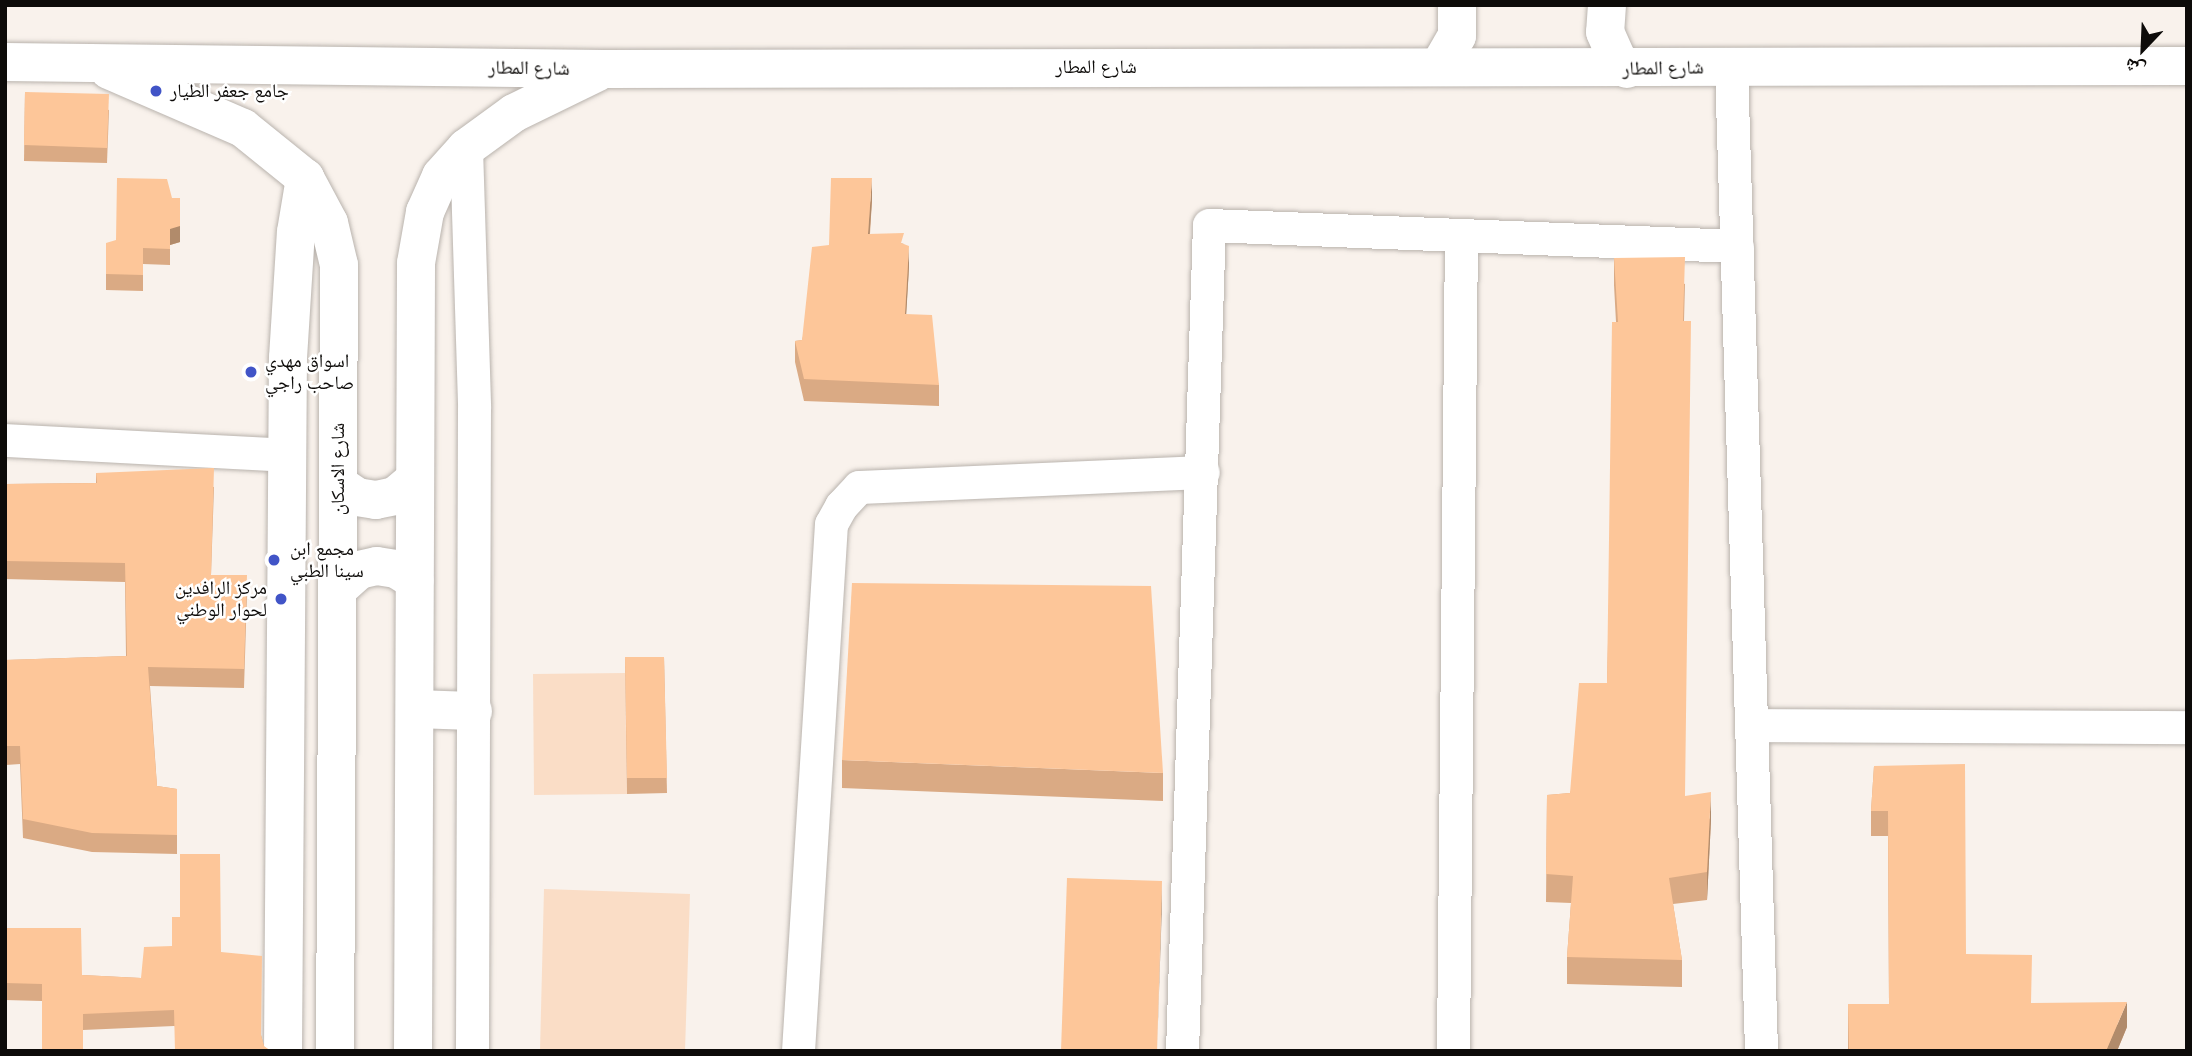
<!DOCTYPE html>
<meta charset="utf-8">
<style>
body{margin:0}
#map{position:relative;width:2192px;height:1056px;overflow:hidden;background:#f9f2ec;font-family:Raleway,"Noto Naskh Arabic",sans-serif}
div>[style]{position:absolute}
.green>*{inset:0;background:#faddc6}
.roads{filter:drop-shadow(0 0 2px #b9b3ad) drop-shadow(0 0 2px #b9b3ad)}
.minor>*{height:33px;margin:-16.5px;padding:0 16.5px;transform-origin:16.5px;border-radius:16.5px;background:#fff}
.tertiary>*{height:38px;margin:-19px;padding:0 19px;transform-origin:19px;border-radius:19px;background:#fff}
.primary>*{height:38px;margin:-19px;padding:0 19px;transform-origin:19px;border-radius:19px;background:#fff}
.wall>*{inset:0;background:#daaa84}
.shaded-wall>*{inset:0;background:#b18b6b}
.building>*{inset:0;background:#fdc699}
.dots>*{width:19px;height:19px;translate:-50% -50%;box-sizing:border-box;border:4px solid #fff;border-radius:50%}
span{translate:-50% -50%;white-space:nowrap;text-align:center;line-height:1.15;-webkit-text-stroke:5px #fff;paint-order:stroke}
.street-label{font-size:19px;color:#0d0b09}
.poi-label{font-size:19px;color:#0d0b09}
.left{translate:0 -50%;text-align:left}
.right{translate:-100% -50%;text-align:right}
.frame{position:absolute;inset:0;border:7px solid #0d0b09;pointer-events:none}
.north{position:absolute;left:2108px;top:14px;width:70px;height:70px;-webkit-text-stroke:5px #fff;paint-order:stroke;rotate:203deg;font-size:19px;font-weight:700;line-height:28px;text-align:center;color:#0d0b09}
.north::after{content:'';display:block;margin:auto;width:24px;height:32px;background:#0d0b09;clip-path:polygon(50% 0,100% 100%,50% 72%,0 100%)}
</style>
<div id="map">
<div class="green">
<div style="clip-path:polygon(625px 673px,627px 794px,534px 795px,533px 674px)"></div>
<div style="clip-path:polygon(544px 889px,690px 894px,685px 1051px,540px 1051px)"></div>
</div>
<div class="roads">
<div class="minor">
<div style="left:1731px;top:67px;width:984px;rotate:88.25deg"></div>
<div style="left:466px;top:148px;width:260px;rotate:88.2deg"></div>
<div style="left:474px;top:408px;width:643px;rotate:90.18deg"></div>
<div style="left:5px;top:440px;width:283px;rotate:3deg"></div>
<div style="left:1752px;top:725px;width:435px;rotate:0.3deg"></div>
<div style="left:798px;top:1051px;width:528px;rotate:-86.42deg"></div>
<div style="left:831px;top:524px;width:21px;rotate:-61deg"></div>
<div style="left:841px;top:506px;width:26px;rotate:-47deg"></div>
<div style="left:859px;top:487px;width:344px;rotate:-2.5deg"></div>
<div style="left:1182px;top:1051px;width:826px;rotate:-88.13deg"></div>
<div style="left:1209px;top:225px;width:528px;rotate:2.28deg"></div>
<div style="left:1453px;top:1051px;width:813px;rotate:-89.44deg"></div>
</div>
<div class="tertiary">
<div style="left:283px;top:1051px;width:693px;rotate:-89.59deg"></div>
<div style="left:288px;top:358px;width:126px;rotate:-86.4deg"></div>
<div style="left:296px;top:232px;width:55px;rotate:-80.5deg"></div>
</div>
<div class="primary">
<div style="left:1607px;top:5px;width:27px;rotate:94deg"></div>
<div style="left:1605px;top:32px;width:30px;rotate:66deg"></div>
<div style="left:1617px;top:59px;width:14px;rotate:45deg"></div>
<div style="left:5px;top:62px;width:599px;rotate:0.67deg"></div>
<div style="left:604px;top:69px;width:1583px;rotate:-0.11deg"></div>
<div style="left:1440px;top:65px;width:34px;rotate:-60deg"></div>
<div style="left:1457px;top:36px;width:31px;rotate:-90deg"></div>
<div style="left:109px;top:70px;width:146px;rotate:23.4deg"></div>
<div style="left:243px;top:128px;width:80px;rotate:38.9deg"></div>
<div style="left:305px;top:178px;width:51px;rotate:61.9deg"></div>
<div style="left:329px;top:223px;width:43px;rotate:76.6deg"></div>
<div style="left:339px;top:265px;width:786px;rotate:90.29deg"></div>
<div style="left:338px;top:484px;width:23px;rotate:34deg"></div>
<div style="left:357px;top:497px;width:19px;rotate:9deg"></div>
<div style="left:376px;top:500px;width:19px;rotate:-12deg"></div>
<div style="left:395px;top:496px;width:26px;rotate:-40deg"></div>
<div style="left:337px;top:590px;width:30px;rotate:-42deg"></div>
<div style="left:359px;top:570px;width:18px;rotate:-13deg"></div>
<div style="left:377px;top:566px;width:19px;rotate:9deg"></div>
<div style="left:396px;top:569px;width:22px;rotate:32deg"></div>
<div style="left:415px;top:709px;width:58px;rotate:2deg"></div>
<div style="left:413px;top:1051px;width:788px;rotate:-89.78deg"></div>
<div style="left:416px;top:263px;width:52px;rotate:-80deg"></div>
<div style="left:425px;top:212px;width:39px;rotate:-66deg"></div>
<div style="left:441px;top:176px;width:38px;rotate:-48deg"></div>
<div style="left:466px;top:148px;width:59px;rotate:-36.1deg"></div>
<div style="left:514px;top:113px;width:93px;rotate:-26deg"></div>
</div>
</div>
<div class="wall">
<div style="clip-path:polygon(25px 92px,109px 110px,107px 163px,24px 161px)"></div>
<div style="clip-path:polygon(872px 200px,870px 234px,904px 244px,909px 267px,906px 314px,939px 385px,939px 406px,804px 401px,795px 362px,795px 341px,802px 340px,829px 245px)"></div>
<div style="clip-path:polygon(180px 242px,170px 245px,170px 265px,143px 264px,143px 291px,106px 290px,106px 243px)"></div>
<div style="clip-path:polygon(1614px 258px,1685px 284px,1684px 321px,1685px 796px,1711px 820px,1707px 900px,1673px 904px,1682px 960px,1682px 987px,1567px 984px,1567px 957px,1571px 903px,1546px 902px,1547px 795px,1570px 793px,1607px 683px,1616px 322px,1614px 285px)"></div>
<div style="clip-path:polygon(96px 473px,214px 487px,211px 575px,247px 594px,244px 688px,150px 686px,157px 786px,177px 789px,177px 854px,92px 852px,23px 838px,20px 764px,6px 765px,5px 748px,5px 660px,126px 656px,125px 582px,5px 579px,5px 484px,96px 483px)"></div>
<div style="clip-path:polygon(625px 657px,664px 657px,667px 793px,627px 794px)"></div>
<div style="clip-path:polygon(842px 760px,1163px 773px,1163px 801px,842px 788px)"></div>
<div style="clip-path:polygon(1874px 766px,1966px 954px,2031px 1003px,2127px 1027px,2117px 1051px,1848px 1051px,1848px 1004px,1889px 1004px,1888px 836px,1871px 836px,1871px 811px)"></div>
<div style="clip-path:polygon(5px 928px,82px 975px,141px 978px,221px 952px,261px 1035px,264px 1046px,174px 1026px,83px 1030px,42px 1001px,5px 1000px)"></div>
</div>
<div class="shaded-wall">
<div style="clip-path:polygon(872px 178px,872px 200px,868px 256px,868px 234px)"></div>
<div style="clip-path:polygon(180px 198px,180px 242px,170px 245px,170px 229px)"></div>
<div style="clip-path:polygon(909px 246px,909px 267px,905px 336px,905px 314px)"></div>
<div style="clip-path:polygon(1711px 792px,1711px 820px,1707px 900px,1707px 872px)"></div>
<div style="clip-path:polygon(1162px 881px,1162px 904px,1157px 1051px)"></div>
<div style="clip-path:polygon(2127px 1002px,2127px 1027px,2117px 1051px,2106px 1051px)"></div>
</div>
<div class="building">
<div style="clip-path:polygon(25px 92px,109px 94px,107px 148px,24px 145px)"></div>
<div style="clip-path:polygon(117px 178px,167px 179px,172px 198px,180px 198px,180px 226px,170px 229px,170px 249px,143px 248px,143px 275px,106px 274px,106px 243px,116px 240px)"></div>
<div style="clip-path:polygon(831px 178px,872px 178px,868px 234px,904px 233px,901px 243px,909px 246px,905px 314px,932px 315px,939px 385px,804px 379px,795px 341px,802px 340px,812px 247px,829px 245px)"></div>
<div style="clip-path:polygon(1685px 257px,1683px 321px,1691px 321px,1685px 796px,1711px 792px,1707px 872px,1669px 878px,1682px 960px,1567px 957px,1573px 876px,1546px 874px,1547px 795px,1570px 793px,1579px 683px,1607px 683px,1612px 322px,1618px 322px,1614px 258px)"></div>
<div style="clip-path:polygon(214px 468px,211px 575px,247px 575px,244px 669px,148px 667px,157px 786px,177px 789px,177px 835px,92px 833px,23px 819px,20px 746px,6px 746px,5px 730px,5px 660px,127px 656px,125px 563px,5px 561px,5px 484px,97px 483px,96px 473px)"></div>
<div style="clip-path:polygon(852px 583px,1151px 586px,1163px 773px,842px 760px)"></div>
<div style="clip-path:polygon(625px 657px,664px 657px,667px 778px,627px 778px)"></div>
<div style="clip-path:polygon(1965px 764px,1966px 954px,2032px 955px,2031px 1003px,2127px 1002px,2106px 1051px,1849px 1051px,1848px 1004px,1889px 1004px,1888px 811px,1871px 811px,1874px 766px)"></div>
<div style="clip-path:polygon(180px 854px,220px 854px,221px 952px,262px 956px,261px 1035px,264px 1046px,271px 1051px,175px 1051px,174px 1010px,83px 1014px,83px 1051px,42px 1051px,42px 984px,5px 983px,5px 928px,81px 928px,82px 975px,141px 978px,144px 947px,172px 946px,172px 917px,180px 917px)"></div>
<div style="clip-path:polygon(1067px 878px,1162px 881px,1157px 1051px,1061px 1051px)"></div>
</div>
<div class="dots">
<div style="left:156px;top:91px;background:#4154c7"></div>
<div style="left:251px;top:372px;background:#4154c7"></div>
<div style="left:274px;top:560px;background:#4154c7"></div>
<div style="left:281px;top:599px;background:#4154c7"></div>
</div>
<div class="street-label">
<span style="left:1096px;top:67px">شارع المطار</span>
<span style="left:529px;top:68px;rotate:1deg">شارع المطار</span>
<span style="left:1663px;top:68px;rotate:-1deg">شارع المطار</span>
<span style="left:338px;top:469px;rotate:-90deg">شارع الاسكان</span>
</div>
<div class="poi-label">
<span class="left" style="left:170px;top:91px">جامع جعفر الطيار</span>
<span class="left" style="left:265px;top:372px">اسواق مهدي<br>صاحب راجي</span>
<span class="left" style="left:290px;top:560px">مجمع ابن<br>سينا الطبي</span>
<span class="right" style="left:267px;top:599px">مركز الرافدين<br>لحوار الوطني</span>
</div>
<div class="frame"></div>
<div class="north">ش</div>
</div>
